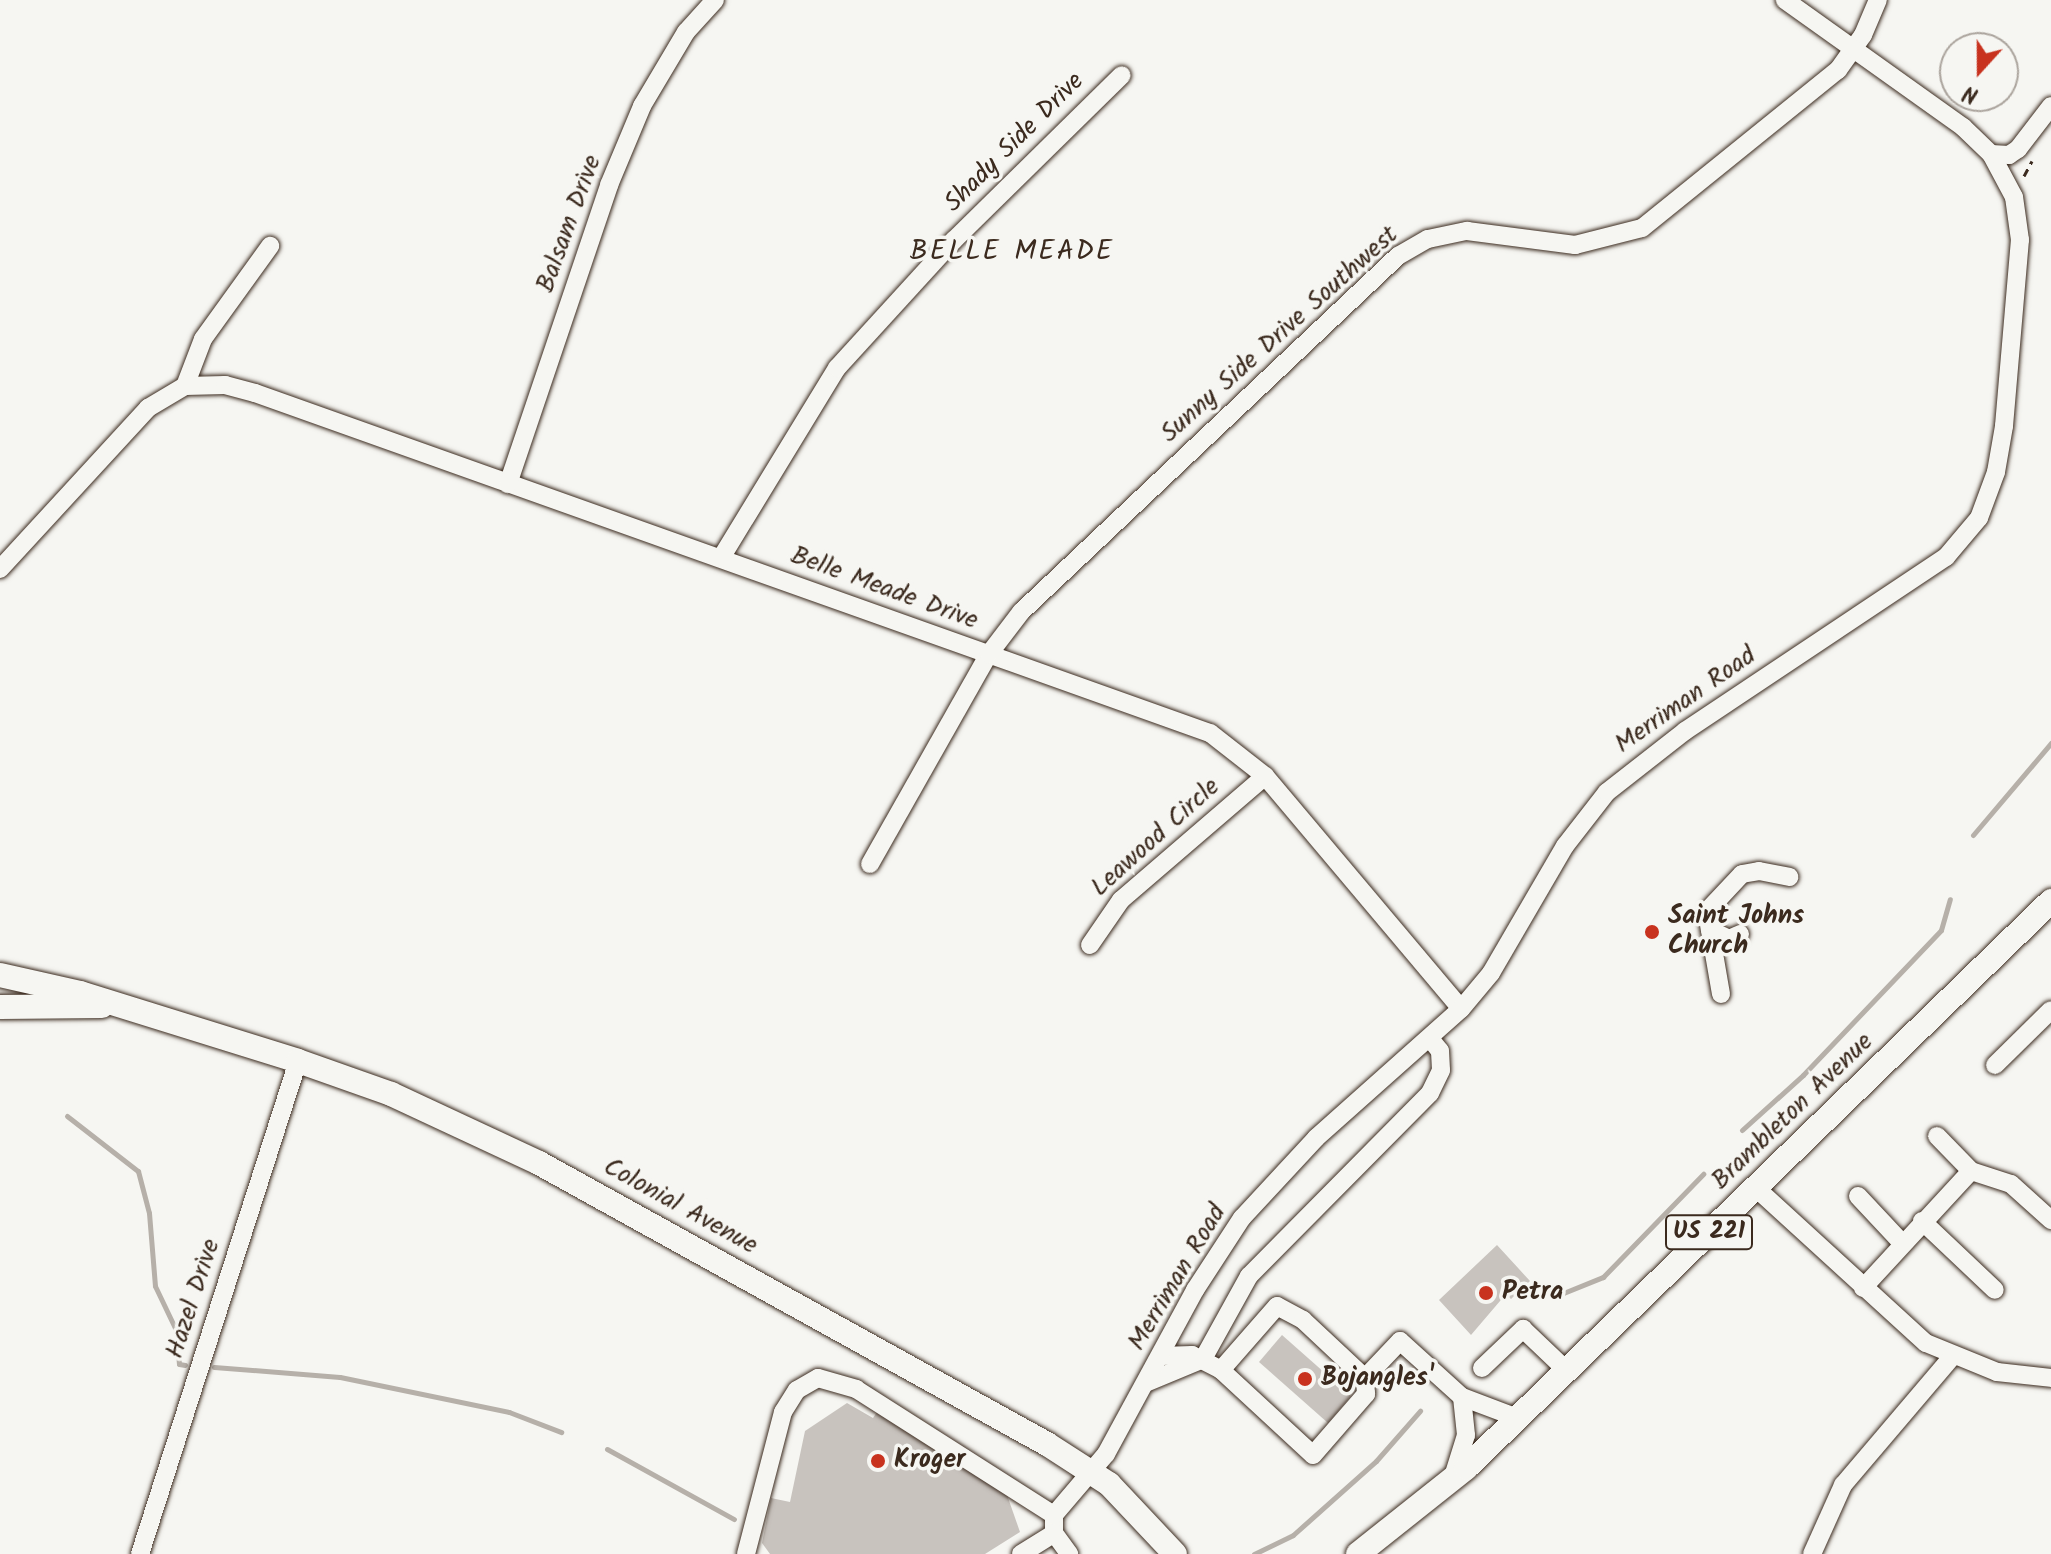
<!DOCTYPE html>
<style>
body{margin:0}
#map{position:relative;width:2051px;height:1554px;overflow:hidden;background:#f6f6f2;font-family:Kalam,sans-serif}
div>[style]{position:absolute}
.stream>*{height:5px;margin:-2.5px;padding:0 2.5px;transform-origin:2.5px;border-radius:2.5px;background:#b6b0a9}
.building>*{inset:0;background:#c8c3be}
.path>*{height:3px;margin-top:-1.5px;transform-origin:0;background:repeating-linear-gradient(90deg,#3b2a1e 0 8px,transparent 0 14px)}
.roads{filter:drop-shadow(0 0 2px #3b2a1e) drop-shadow(0 0 2px #3b2a1e)}
.minor>*{height:18px;margin:-9px;padding:0 9px;transform-origin:9px;border-radius:9px;background:#f6f6f2}
.major>*{height:24px;margin:-12px;padding:0 12px;transform-origin:12px;border-radius:12px;background:#f6f6f2}
.dots>*{width:22px;height:22px;translate:-50% -50%;box-sizing:border-box;border:4px solid #f6f6f2;border-radius:50%}
span{translate:-50% -50%;white-space:nowrap;text-align:center;line-height:1.15;-webkit-text-stroke:7px #f6f6f2;paint-order:stroke}
.shield-label span{padding:2px 6px;background:#f6f6f2;border:2px solid;border-radius:6px;-webkit-text-stroke-width:0}
.shield-label{font-size:24px;color:#3b2a1e;font-weight:700}
.street-label{font-size:26px;color:#3b2a1e}
.poi-label{font-size:26px;color:#3b2a1e;font-weight:700}
.left{translate:0 -50%;text-align:left}
.neighbourhood-label{font-size:28px;color:#3b2a1e;letter-spacing:2px}
.north{position:absolute;left:1939px;top:32px;width:80px;height:80px;box-sizing:border-box;background:#f6f6f2;border:2px solid #aba49d;border-radius:50%;rotate:201deg;font-size:22px;font-weight:700;line-height:32px;text-align:center;color:#3b2a1e}
.north::after{content:'';display:block;margin:auto;width:28px;height:36px;background:#c8321e;clip-path:polygon(50% 0,100% 100%,50% 72%,0 100%)}
</style>
<div id="map">
<div class="stream">
<div style="left:1973px;top:835px;width:121px;rotate:-49.7deg"></div>
<div style="left:67px;top:1116px;width:90px;rotate:37.8deg"></div>
<div style="left:138px;top:1171px;width:43px;rotate:75.3deg"></div>
<div style="left:149px;top:1213px;width:73px;rotate:85.3deg"></div>
<div style="left:155px;top:1286px;width:49px;rotate:64.5deg"></div>
<div style="left:176px;top:1330px;width:34px;rotate:85deg"></div>
<div style="left:179px;top:1364px;width:6px;rotate:9deg"></div>
<div style="left:1742px;top:1130px;width:82px;rotate:-42deg"></div>
<div style="left:1803px;top:1075px;width:200px;rotate:-46.4deg"></div>
<div style="left:1941px;top:930px;width:32px;rotate:-74deg"></div>
<div style="left:1556px;top:1296px;width:51px;rotate:-22deg"></div>
<div style="left:1603px;top:1277px;width:144px;rotate:-45.8deg"></div>
<div style="left:214px;top:1367px;width:126px;rotate:4.5deg"></div>
<div style="left:340px;top:1377px;width:173px;rotate:11.7deg"></div>
<div style="left:509px;top:1412px;width:56px;rotate:21deg"></div>
<div style="left:607px;top:1449px;width:145px;rotate:28.9deg"></div>
<div style="left:1254px;top:1554px;width:43px;rotate:-26deg"></div>
<div style="left:1293px;top:1535px;width:111px;rotate:-41.7deg"></div>
<div style="left:1376px;top:1461px;width:67px;rotate:-48.7deg"></div>
</div>
<div class="building">
<div style="clip-path:polygon(1497px 1245px,1530px 1281px,1511px 1299px,1506px 1294px,1471px 1335px,1439px 1300px)"></div>
<div style="clip-path:polygon(1282px 1335px,1351px 1396px,1328px 1423px,1259px 1362px)"></div>
<div style="clip-path:polygon(847px 1403px,873px 1418px,877px 1412px,1006px 1492px,1020px 1532px,985px 1554px,770px 1554px,762px 1543px,771px 1498px,790px 1502px,805px 1431px)"></div>
</div>
<div class="path">
<div style="left:2024px;top:176px;width:17px;rotate:-62deg"></div>
</div>
<div class="roads">
<div class="minor">
<div style="left:1991px;top:154px;width:18px;rotate:3deg"></div>
<div style="left:2009px;top:155px;width:11px;rotate:-34deg"></div>
<div style="left:2018px;top:149px;width:54px;rotate:-52.5deg"></div>
<div style="left:185px;top:386px;width:40px;rotate:-1.4deg"></div>
<div style="left:225px;top:385px;width:31px;rotate:15deg"></div>
<div style="left:255px;top:393px;width:1014px;rotate:19.6deg"></div>
<div style="left:1210px;top:733px;width:70px;rotate:38deg"></div>
<div style="left:1265px;top:776px;width:304px;rotate:49.9deg"></div>
<div style="left:508px;top:484px;width:316px;rotate:-71.3deg"></div>
<div style="left:609px;top:185px;width:86px;rotate:-67.3deg"></div>
<div style="left:642px;top:106px;width:86px;rotate:-59.3deg"></div>
<div style="left:686px;top:32px;width:43px;rotate:-47.8deg"></div>
<div style="left:721px;top:558px;width:223px;rotate:-58.6deg"></div>
<div style="left:837px;top:368px;width:173px;rotate:-47.6deg"></div>
<div style="left:954px;top:240px;width:235px;rotate:-44.5deg"></div>
<div style="left:0;top:569px;width:219px;rotate:-47.4deg"></div>
<div style="left:148px;top:408px;width:43px;rotate:-30.7deg"></div>
<div style="left:185px;top:386px;width:50px;rotate:-69deg"></div>
<div style="left:203px;top:339px;width:115px;rotate:-54.2deg"></div>
<div style="left:870px;top:864px;width:241px;rotate:-60.5deg"></div>
<div style="left:989px;top:654px;width:53px;rotate:-52.7deg"></div>
<div style="left:1021px;top:612px;width:519px;rotate:-43.36deg"></div>
<div style="left:1398px;top:256px;width:34px;rotate:-30deg"></div>
<div style="left:1428px;top:239px;width:40px;rotate:-12deg"></div>
<div style="left:1467px;top:231px;width:109px;rotate:7.4deg"></div>
<div style="left:1575px;top:245px;width:69px;rotate:-14.2deg"></div>
<div style="left:1642px;top:228px;width:252px;rotate:-38.9deg"></div>
<div style="left:1838px;top:70px;width:43px;rotate:-54.5deg"></div>
<div style="left:1863px;top:35px;width:38px;rotate:-67deg"></div>
<div style="left:1710px;top:930px;width:21px;rotate:25deg"></div>
<div style="left:1729px;top:939px;width:12px;rotate:-24deg"></div>
<div style="left:1090px;top:945px;width:55px;rotate:-55.4deg"></div>
<div style="left:1121px;top:900px;width:190px;rotate:-40.7deg"></div>
<div style="left:1721px;top:994px;width:76px;rotate:-99.8deg"></div>
<div style="left:1708px;top:919px;width:12px;rotate:-76deg"></div>
<div style="left:1711px;top:907px;width:45px;rotate:-46.8deg"></div>
<div style="left:1742px;top:874px;width:17px;rotate:-10deg"></div>
<div style="left:1759px;top:871px;width:31px;rotate:11deg"></div>
<div style="left:1995px;top:1065px;width:78px;rotate:-44.5deg"></div>
<div style="left:1937px;top:1136px;width:49px;rotate:45.8deg"></div>
<div style="left:1756px;top:1188px;width:230px;rotate:42.4deg"></div>
<div style="left:1926px;top:1343px;width:77px;rotate:22.2deg"></div>
<div style="left:1997px;top:1372px;width:54px;rotate:6.3deg"></div>
<div style="left:1858px;top:1196px;width:63px;rotate:46.9deg"></div>
<div style="left:1922px;top:1221px;width:100px;rotate:43.4deg"></div>
<div style="left:1863px;top:1288px;width:159px;rotate:-47.3deg"></div>
<div style="left:1971px;top:1171px;width:42px;rotate:18deg"></div>
<div style="left:2011px;top:1184px;width:54px;rotate:42deg"></div>
<div style="left:1161px;top:1356px;width:31px;rotate:-2deg"></div>
<div style="left:1192px;top:1355px;width:33px;rotate:27deg"></div>
<div style="left:1221px;top:1370px;width:125px;rotate:42.7deg"></div>
<div style="left:1313px;top:1455px;width:81px;rotate:-49deg"></div>
<div style="left:1366px;top:1394px;width:16px;rotate:-94deg"></div>
<div style="left:1365px;top:1378px;width:51px;rotate:-46.6deg"></div>
<div style="left:1400px;top:1341px;width:84px;rotate:42.1deg"></div>
<div style="left:1462px;top:1397px;width:57px;rotate:20.7deg"></div>
<div style="left:1482px;top:1368px;width:57px;rotate:-43.6deg"></div>
<div style="left:1523px;top:1329px;width:58px;rotate:43.6deg"></div>
<div style="left:1221px;top:1370px;width:85px;rotate:-48.8deg"></div>
<div style="left:1277px;top:1306px;width:30px;rotate:28deg"></div>
<div style="left:1303px;top:1320px;width:85px;rotate:43.1deg"></div>
<div style="left:1148px;top:1382px;width:60px;rotate:-22.7deg"></div>
<div style="left:1203px;top:1359px;width:95px;rotate:-61deg"></div>
<div style="left:1249px;top:1276px;width:257px;rotate:-45.3deg"></div>
<div style="left:1430px;top:1093px;width:25px;rotate:-64deg"></div>
<div style="left:1441px;top:1070px;width:19px;rotate:-93deg"></div>
<div style="left:1440px;top:1051px;width:14px;rotate:-129deg"></div>
<div style="left:1452px;top:1480px;width:47px;rotate:-72.7deg"></div>
<div style="left:1466px;top:1435px;width:38px;rotate:-96deg"></div>
<div style="left:1054px;top:1515px;width:18px;rotate:90deg"></div>
<div style="left:1054px;top:1533px;width:26px;rotate:54deg"></div>
<div style="left:140px;top:1554px;width:518px;rotate:-72.23deg"></div>
<div style="left:746px;top:1554px;width:147px;rotate:-75.4deg"></div>
<div style="left:783px;top:1412px;width:26px;rotate:-58deg"></div>
<div style="left:797px;top:1390px;width:24px;rotate:-30deg"></div>
<div style="left:818px;top:1378px;width:40px;rotate:16deg"></div>
<div style="left:856px;top:1389px;width:235px;rotate:32.5deg"></div>
<div style="left:1054px;top:1515px;width:80px;rotate:-49.6deg"></div>
<div style="left:1106px;top:1454px;width:187px;rotate:-61.5deg"></div>
<div style="left:1195px;top:1290px;width:86px;rotate:-56.9deg"></div>
<div style="left:1242px;top:1218px;width:109px;rotate:-47.2deg"></div>
<div style="left:1316px;top:1138px;width:194px;rotate:-41.7deg"></div>
<div style="left:1461px;top:1009px;width:47px;rotate:-50.2deg"></div>
<div style="left:1491px;top:973px;width:147px;rotate:-59.8deg"></div>
<div style="left:1565px;top:846px;width:68px;rotate:-52.1deg"></div>
<div style="left:1607px;top:792px;width:99px;rotate:-38deg"></div>
<div style="left:1685px;top:731px;width:314px;rotate:-33.7deg"></div>
<div style="left:1946px;top:557px;width:51px;rotate:-49.8deg"></div>
<div style="left:1979px;top:518px;width:49px;rotate:-69.7deg"></div>
<div style="left:1996px;top:472px;width:47px;rotate:-80.1deg"></div>
<div style="left:2004px;top:426px;width:187px;rotate:-85.1deg"></div>
<div style="left:2020px;top:240px;width:43px;rotate:-97.9deg"></div>
<div style="left:2014px;top:197px;width:49px;rotate:-118.1deg"></div>
<div style="left:1991px;top:154px;width:39px;rotate:-136deg"></div>
<div style="left:1963px;top:127px;width:219px;rotate:-144.5deg"></div>
<div style="left:1021px;top:1554px;width:39px;rotate:-32deg"></div>
<div style="left:1812px;top:1554px;width:76px;rotate:-65.8deg"></div>
<div style="left:1843px;top:1485px;width:168px;rotate:-49.6deg"></div>
</div>
<div class="major">
<div style="left:0;top:975px;width:82px;rotate:12.7deg"></div>
<div style="left:80px;top:993px;width:228px;rotate:17.3deg"></div>
<div style="left:298px;top:1061px;width:99px;rotate:19.5deg"></div>
<div style="left:391px;top:1094px;width:163px;rotate:25deg"></div>
<div style="left:539px;top:1163px;width:581px;rotate:28.95deg"></div>
<div style="left:1047px;top:1444px;width:74px;rotate:32.8deg"></div>
<div style="left:1109px;top:1484px;width:96px;rotate:46.7deg"></div>
<div style="left:0;top:1007px;width:102px;rotate:-0.6deg"></div>
<div style="left:1358px;top:1554px;width:138px;rotate:-38.5deg"></div>
<div style="left:1466px;top:1468px;width:815px;rotate:-44.1deg"></div>
</div>
</div>
<div class="dots">
<div style="left:1652px;top:932px;background:#c8321e"></div>
<div style="left:1486px;top:1293px;background:#c8321e"></div>
<div style="left:1305px;top:1379px;background:#c8321e"></div>
<div style="left:878px;top:1461px;background:#c8321e"></div>
</div>
<div class="shield-label">
<span style="left:1709px;top:1232px">US 221</span>
</div>
<div class="street-label">
<span style="left:1015px;top:143px;rotate:-45deg">Shady Side Drive</span>
<span style="left:570px;top:224px;rotate:-70deg">Balsam Drive</span>
<span style="left:1280px;top:335px;rotate:-42deg">Sunny Side Drive Southwest</span>
<span style="left:884px;top:589px;rotate:20deg">Belle Meade Drive</span>
<span style="left:1686px;top:701px;rotate:-35deg">Merriman Road</span>
<span style="left:1156px;top:838px;rotate:-42deg">Leawood Circle</span>
<span style="left:1793px;top:1112px;rotate:-44deg">Brambleton Avenue</span>
<span style="left:680px;top:1207px;rotate:29deg">Colonial Avenue</span>
<span style="left:1178px;top:1278px;rotate:-59deg">Merriman Road</span>
<span style="left:194px;top:1299px;rotate:-72deg">Hazel Drive</span>
</div>
<div class="poi-label">
<span class="left" style="left:1668px;top:932px">Saint Johns<br>Church</span>
<span class="left" style="left:1502px;top:1293px">Petra</span>
<span class="left" style="left:1321px;top:1379px">Bojangles'</span>
<span class="left" style="left:894px;top:1461px">Kroger</span>
</div>
<div class="neighbourhood-label">
<span style="left:1012px;top:252px">BELLE MEADE</span>
</div>
<div class="north">N</div>
</div>
